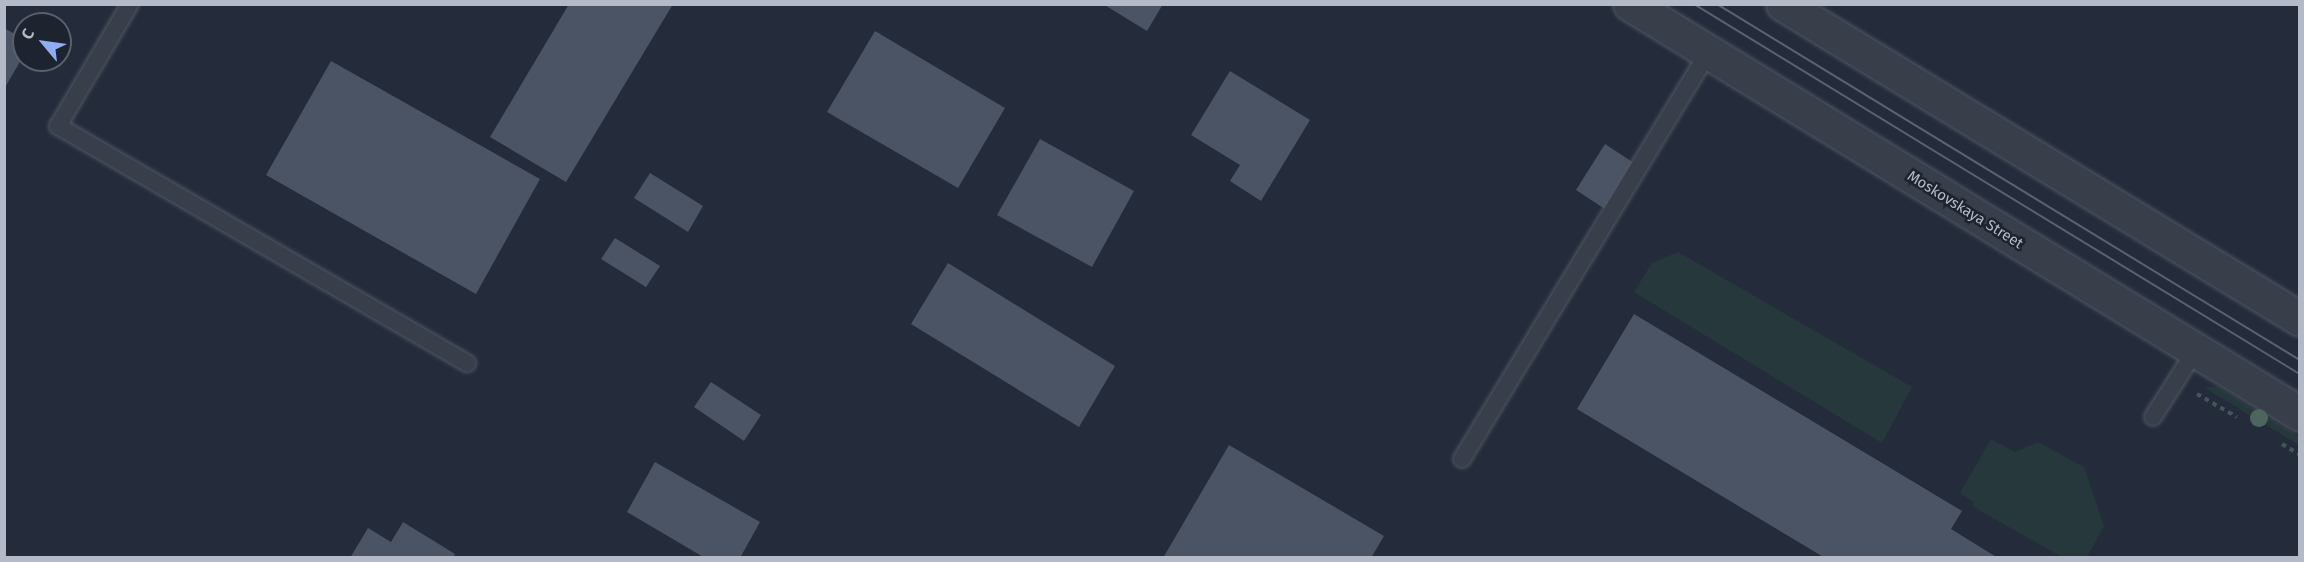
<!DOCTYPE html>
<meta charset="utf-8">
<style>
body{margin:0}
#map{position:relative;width:2304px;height:562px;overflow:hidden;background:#242c3b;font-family:"Fira Sans",sans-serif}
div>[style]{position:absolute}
.green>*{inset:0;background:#26383c}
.building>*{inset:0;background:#4b5465}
.path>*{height:4px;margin-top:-2px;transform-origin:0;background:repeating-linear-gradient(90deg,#445559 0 4.5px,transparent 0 9px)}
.roads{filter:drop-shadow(0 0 2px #505763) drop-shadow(0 0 2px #505763)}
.service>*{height:16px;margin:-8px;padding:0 8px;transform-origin:8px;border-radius:8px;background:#383f4b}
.tertiary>*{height:33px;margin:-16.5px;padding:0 16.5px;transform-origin:16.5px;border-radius:16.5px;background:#383f4b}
.tram>*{height:1.5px;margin:-0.75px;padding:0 0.75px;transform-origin:0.75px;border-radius:0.75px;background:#5a6272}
.trees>*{width:18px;height:18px;margin:-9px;border-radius:50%;background:#4c665d}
span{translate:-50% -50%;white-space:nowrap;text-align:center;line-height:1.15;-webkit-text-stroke:5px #1d2430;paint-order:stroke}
.street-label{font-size:15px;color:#b4bac7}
.frame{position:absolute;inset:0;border:6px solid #b4bac7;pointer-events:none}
.north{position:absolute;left:12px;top:12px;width:60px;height:60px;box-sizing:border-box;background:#1d2430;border:2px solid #59606c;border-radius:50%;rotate:299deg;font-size:16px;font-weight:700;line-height:24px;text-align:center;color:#b4bac7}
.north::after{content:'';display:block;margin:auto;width:21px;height:27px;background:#8eadf2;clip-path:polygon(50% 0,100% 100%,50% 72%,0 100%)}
</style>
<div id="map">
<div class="green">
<div style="clip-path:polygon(1678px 252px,1912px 387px,1882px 443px,1634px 292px,1652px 263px)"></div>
<div style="clip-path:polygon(2216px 386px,2299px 436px,2299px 445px,2205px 388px)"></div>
<div style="clip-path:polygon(1991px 439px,2015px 452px,2038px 442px,2084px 467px,2104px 526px,2087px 557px,2062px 557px,1972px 506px,1974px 502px,1960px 493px)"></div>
</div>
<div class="building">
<div style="clip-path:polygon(569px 4px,673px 4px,566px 182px,490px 137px)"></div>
<div style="clip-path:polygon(1103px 4px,1163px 4px,1147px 31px)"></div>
<div style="clip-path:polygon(4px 28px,24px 39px,24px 55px,4px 89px)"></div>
<div style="clip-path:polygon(875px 31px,1005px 108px,958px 188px,827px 112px)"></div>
<div style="clip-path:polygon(331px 61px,540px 179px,476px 294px,266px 175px)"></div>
<div style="clip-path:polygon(1230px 71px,1310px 120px,1261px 201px,1230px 181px,1240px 165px,1191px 135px)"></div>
<div style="clip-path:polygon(1040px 139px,1134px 191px,1092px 267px,997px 215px)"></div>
<div style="clip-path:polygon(1605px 144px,1634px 163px,1605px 209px,1576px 190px)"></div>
<div style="clip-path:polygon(650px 173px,703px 206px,688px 232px,634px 198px)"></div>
<div style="clip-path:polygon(615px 238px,660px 266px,646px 287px,601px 259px)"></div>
<div style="clip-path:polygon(948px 263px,1115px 366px,1079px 427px,911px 324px)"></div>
<div style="clip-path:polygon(1634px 314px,1962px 511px,1951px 529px,1998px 558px,1825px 558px,1577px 409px)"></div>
<div style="clip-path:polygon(711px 382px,761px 415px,744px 441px,694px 407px)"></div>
<div style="clip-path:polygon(1229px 445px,1384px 536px,1371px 558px,1163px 558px)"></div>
<div style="clip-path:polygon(655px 462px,760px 522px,740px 558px,705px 558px,627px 512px)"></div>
<div style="clip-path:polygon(403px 522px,455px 554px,453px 558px,350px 558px,368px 528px,391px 542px)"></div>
</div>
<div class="path">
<div style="left:1270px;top:4px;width:3px"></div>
<div style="left:2197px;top:394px;width:46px;rotate:29.9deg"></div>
<div style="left:2282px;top:444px;width:21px;rotate:31deg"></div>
</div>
<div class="roads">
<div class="service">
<div style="left:130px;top:4px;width:142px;rotate:120.5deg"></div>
<div style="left:58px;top:126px;width:473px;rotate:30.1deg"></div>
<div style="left:2153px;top:417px;width:78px;rotate:-57.5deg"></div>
<div style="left:1462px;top:459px;width:475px;rotate:-58.8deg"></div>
</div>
<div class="tertiary">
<div style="left:1630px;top:4px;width:785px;rotate:31.46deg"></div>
<div style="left:1783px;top:4px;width:605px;rotate:31.35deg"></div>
</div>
</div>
<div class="tram">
<div style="left:1694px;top:4px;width:710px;rotate:31.41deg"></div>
<div style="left:1717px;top:4px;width:683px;rotate:31.41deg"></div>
</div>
<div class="trees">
<div style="left:2259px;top:418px"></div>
</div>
<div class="street-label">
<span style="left:1965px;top:210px;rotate:32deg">Moskovskaya Street</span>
</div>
<div class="frame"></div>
<div class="north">С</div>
</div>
